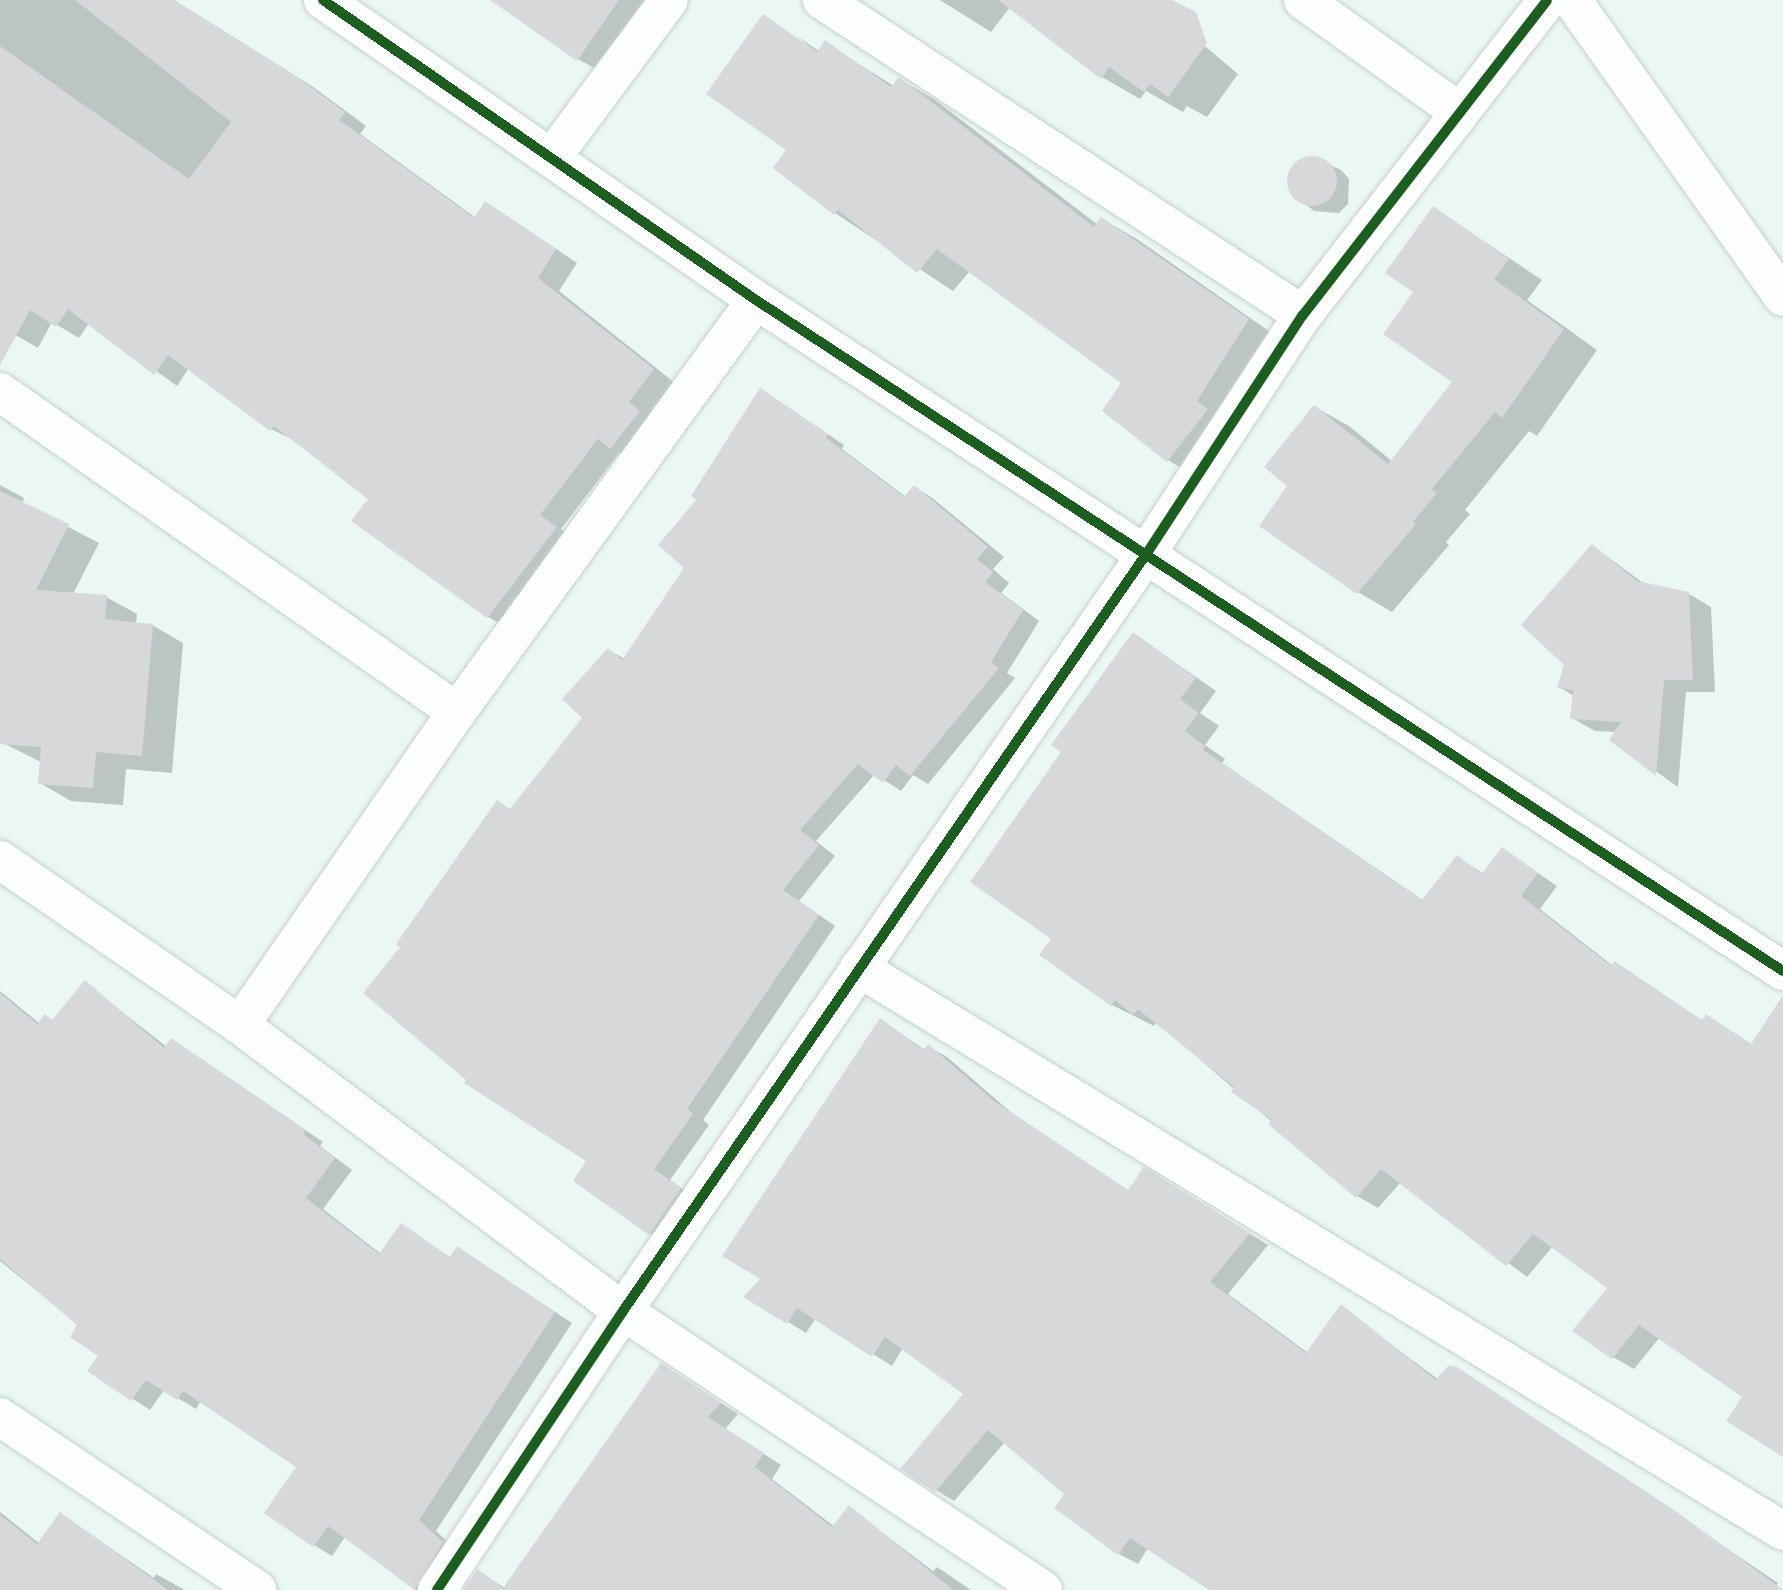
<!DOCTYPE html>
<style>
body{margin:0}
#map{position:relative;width:1783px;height:1590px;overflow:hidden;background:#eaf7f3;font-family:"Fira Sans Condensed",sans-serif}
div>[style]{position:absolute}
.shadow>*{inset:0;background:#0003}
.building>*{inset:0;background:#d7d8d9}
.round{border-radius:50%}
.roads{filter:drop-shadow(0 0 2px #c6d0cc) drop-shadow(0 0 2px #c6d0cc)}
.street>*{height:38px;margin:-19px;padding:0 19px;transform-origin:19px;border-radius:19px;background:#fcfefd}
.cycleway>*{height:10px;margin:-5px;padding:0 5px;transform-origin:5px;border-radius:5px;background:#1b5e20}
span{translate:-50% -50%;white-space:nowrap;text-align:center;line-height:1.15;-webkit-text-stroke:7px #e4fdf4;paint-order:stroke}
</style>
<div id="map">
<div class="shadow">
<div style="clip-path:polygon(0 0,174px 0,313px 87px,366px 126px,360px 134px,476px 218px,507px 216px,577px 263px,559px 291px,675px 383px,633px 460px,620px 452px,561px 529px,577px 541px,510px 629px,488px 617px,370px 499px,294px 440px,271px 429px,189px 368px,177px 386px,89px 323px,79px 338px,52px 322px,38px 348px,0 326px)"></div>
<div style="clip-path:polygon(548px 0,673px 0,617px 81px,578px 59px)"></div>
<div style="clip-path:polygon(940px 0,1150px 0,1238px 74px,1207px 117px,1187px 106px,1183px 112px,1146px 91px,1140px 99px,1102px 77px,1010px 7px,991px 32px)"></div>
<div style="clip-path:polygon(763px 17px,823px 58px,797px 36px,819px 51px,825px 43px,894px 86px,899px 79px,934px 99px,1098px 225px,1102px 219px,1137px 239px,1283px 341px,1203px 481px,1168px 460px,1123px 383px,970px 271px,953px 291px,835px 213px,789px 150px)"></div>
<div style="clip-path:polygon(1313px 157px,1341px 170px,1349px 179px,1348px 204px,1339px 213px,1314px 211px,1291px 192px,1288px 180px,1301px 160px)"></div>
<div style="clip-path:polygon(1434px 208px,1542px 280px,1527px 300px,1597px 350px,1537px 436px,1529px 431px,1465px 510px,1470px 514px,1446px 542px,1449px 545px,1392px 612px,1358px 592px,1290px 485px,1315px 407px,1349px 426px,1392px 461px,1454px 382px,1415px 292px)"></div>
<div style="clip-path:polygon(777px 400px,844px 445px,842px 449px,906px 497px,914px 487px,931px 497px,1004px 557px,993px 569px,1009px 583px,1001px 593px,1039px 621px,1007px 673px,1015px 678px,928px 784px,913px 775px,901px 791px,875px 774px,816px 841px,835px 856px,799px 901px,835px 926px,703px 1120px,709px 1125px,670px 1180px,697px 1199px,667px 1243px,650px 1233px,589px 1161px,511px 810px,584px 717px,608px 650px,625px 659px,687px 567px)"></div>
<div style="clip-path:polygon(0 485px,24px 498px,22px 503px,99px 543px,73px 594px,106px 597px,137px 614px,136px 624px,152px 625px,183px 643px,172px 773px,126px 769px,123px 805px,71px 801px,40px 783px,41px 762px,3px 743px)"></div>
<div style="clip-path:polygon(1593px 546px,1646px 585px,1689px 594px,1711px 607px,1715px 692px,1686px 692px,1678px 787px,1612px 740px,1616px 732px,1595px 731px,1572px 718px,1574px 696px,1559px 687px)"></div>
<div style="clip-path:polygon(1134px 634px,1216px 691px,1200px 713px,1219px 726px,1205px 745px,1225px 759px,1222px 763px,1424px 901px,1457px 857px,1484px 874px,1503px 849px,1557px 886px,1540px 909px,1613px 966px,1703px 1021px,1707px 1016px,1753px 1045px,1783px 1057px,1783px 1455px,1745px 1396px,1660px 1337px,1634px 1369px,1613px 1357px,1609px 1288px,1553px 1246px,1527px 1277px,1401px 1182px,1378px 1208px,1357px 1196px,1157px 1022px,1154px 1026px,1112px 1005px,1053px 939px,1064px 752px)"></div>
<div style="clip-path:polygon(85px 983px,167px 1047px,189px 1051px,323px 1142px,320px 1146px,352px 1170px,323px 1209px,381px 1254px,451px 1258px,458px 1248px,572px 1323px,436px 1531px,460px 1553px,436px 1590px,416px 1590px,345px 1537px,332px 1556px,314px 1545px,298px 1467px,201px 1401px,196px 1409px,164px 1390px,150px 1410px,89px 1370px,100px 1356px,79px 1325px,0 1261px,0 991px,39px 1023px,53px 1021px)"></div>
<div style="clip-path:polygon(881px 1020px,925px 1050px,928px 1046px,947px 1057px,1013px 1114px,1129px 1191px,1163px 1180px,1268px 1245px,1228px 1294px,1308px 1353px,1341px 1307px,1439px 1380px,1476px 1380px,1778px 1583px,1773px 1590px,1212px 1590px,1148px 1548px,1138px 1564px,1119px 1554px,1056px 1507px,1067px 1493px,1005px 1442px,954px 1501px,936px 1490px,966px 1393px,903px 1348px,892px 1366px,816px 1318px,806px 1333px,746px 1296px,763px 1279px)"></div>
<div style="clip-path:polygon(662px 1365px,738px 1414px,725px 1429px,781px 1465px,772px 1479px,835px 1527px,850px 1508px,933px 1571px,937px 1567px,971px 1590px,465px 1590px,478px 1571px,505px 1588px)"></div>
<div style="clip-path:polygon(0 1512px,40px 1544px,61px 1514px,154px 1578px,156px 1574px,185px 1590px,0 1590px)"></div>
</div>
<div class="building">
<div style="clip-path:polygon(75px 0,174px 0,290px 72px,345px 112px,339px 120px,474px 218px,485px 201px,556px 249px,538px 278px,654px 369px,629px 402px,640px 411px,610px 449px,598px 439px,540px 515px,557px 527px,487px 618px,351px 521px,368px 499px,274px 426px,270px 431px,168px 355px,154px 375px,68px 309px,56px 327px,30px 310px,0 365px,0 46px,189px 179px,231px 122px)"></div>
<div style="clip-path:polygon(490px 0,619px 0,577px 61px)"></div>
<div style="clip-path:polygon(998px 0,1172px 0,1196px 12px,1207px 43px,1168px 97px,1150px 84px,1144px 92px,1109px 67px,1101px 79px)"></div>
<div style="clip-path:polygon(763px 14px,817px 52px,825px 40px,891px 87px,899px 77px,1094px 227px,1101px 217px,1249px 319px,1197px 401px,1208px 409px,1167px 462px,1102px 411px,1121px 383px,937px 249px,917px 273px,838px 210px,834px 215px,773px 168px,786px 150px,706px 94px)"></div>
<div class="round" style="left:1287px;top:156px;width:50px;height:50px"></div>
<div style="clip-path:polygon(1433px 206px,1509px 259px,1494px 279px,1564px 329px,1502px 418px,1495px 412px,1432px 489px,1437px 493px,1413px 522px,1416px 524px,1357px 594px,1259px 526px,1287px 486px,1264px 467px,1314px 405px,1388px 464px,1452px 382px,1383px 334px,1413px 292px,1385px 273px)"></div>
<div style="clip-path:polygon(760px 388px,828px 434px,826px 438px,904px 497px,914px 485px,988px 547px,977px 559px,993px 572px,985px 582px,1023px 610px,991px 662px,999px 668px,910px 776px,896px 765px,883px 783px,858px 764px,800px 830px,819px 845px,783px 890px,819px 915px,687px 1109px,693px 1114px,654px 1169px,681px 1188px,649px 1235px,573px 1181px,586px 1161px,464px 1083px,466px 1080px,363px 993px,400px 947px,396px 944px,497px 800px,510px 809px,582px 718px,562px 699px,608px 648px,622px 660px,684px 568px,658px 545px,696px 500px,691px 496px)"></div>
<div style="clip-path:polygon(0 491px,69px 524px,36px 590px,107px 595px,105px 619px,153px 624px,142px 756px,96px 752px,93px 788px,38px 784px,41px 747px,0 744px)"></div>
<div style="clip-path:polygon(1592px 544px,1637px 581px,1689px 592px,1693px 680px,1664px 680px,1656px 776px,1609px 740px,1621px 722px,1570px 719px,1573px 690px,1557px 688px,1564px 665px,1521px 625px)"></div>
<div style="clip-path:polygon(1133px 632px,1196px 678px,1180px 699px,1199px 713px,1185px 731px,1205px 746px,1203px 750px,1422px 900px,1457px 855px,1482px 874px,1502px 847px,1538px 873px,1521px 896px,1611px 966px,1614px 961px,1702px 1020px,1706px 1014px,1751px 1044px,1783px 995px,1783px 1457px,1726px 1421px,1742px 1397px,1639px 1325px,1612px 1359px,1572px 1331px,1607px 1288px,1533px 1234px,1506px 1266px,1381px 1169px,1356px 1198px,1268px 1124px,1272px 1120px,1231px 1092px,1234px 1087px,1138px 1009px,1133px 1015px,1115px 1000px,1111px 1006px,1039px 955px,1051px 939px,970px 882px,1061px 752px,1051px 745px)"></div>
<div style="clip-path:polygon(85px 980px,164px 1048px,171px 1038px,306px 1130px,303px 1134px,335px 1158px,306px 1198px,379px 1254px,401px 1223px,450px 1257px,457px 1246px,555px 1312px,419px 1520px,443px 1542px,415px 1590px,328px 1526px,313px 1547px,264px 1513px,296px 1467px,183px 1391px,177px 1400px,146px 1380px,131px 1401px,87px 1371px,98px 1356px,70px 1337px,77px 1325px,0 1259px,0 993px,37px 1024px,45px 1014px,52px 1020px)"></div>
<div style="clip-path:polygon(880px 1018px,923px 1050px,928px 1044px,994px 1101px,1128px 1190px,1144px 1167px,1250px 1233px,1210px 1282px,1306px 1353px,1341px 1304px,1436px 1380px,1449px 1365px,1457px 1367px,1677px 1512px,1783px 1590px,1209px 1590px,1130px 1538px,1118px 1555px,1054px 1508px,1064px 1494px,988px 1430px,935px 1492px,900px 1469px,963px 1394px,885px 1337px,872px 1357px,797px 1308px,787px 1324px,743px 1297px,760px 1279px,722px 1256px)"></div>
<div style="clip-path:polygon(661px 1363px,721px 1403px,708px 1417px,764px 1453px,755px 1467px,832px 1527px,849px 1505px,953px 1590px,463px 1590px,478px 1569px,503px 1588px)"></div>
<div style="clip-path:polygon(60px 1512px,168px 1590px,0 1590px,0 1515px,37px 1544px)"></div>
</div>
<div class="roads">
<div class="street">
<div style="left:323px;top:0;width:527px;rotate:34.72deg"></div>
<div style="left:756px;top:300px;width:1227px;rotate:33.16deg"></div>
<div style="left:822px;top:0;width:575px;rotate:33.22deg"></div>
<div style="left:1303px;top:0;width:191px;rotate:35.6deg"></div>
<div style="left:1572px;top:0;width:364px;rotate:54.6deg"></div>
<div style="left:553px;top:156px;width:194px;rotate:-53.4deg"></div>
<div style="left:0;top:392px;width:558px;rotate:35deg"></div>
<div style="left:0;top:860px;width:291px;rotate:34.5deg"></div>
<div style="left:240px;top:1025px;width:478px;rotate:36.8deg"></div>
<div style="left:623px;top:1311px;width:504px;rotate:33.6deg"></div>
<div style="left:859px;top:968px;width:1082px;rotate:31.35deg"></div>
<div style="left:240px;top:1025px;width:381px;rotate:-55.3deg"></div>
<div style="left:457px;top:712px;width:509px;rotate:-54.03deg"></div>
<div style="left:0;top:1417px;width:310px;rotate:33.9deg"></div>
<div style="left:437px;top:1590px;width:335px;rotate:-56.3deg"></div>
<div style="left:623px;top:1311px;width:918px;rotate:-55.34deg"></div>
<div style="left:1145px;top:556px;width:288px;rotate:-56.8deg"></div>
<div style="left:1303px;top:315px;width:398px;rotate:-52.2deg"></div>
</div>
</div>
<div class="cycleway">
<div style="left:323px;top:0;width:527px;rotate:34.72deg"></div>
<div style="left:756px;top:300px;width:1227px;rotate:33.16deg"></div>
<div style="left:437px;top:1590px;width:335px;rotate:-56.3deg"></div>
<div style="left:623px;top:1311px;width:918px;rotate:-55.34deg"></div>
<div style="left:1145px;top:556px;width:288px;rotate:-56.8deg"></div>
<div style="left:1303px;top:315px;width:398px;rotate:-52.2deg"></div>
</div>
</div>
